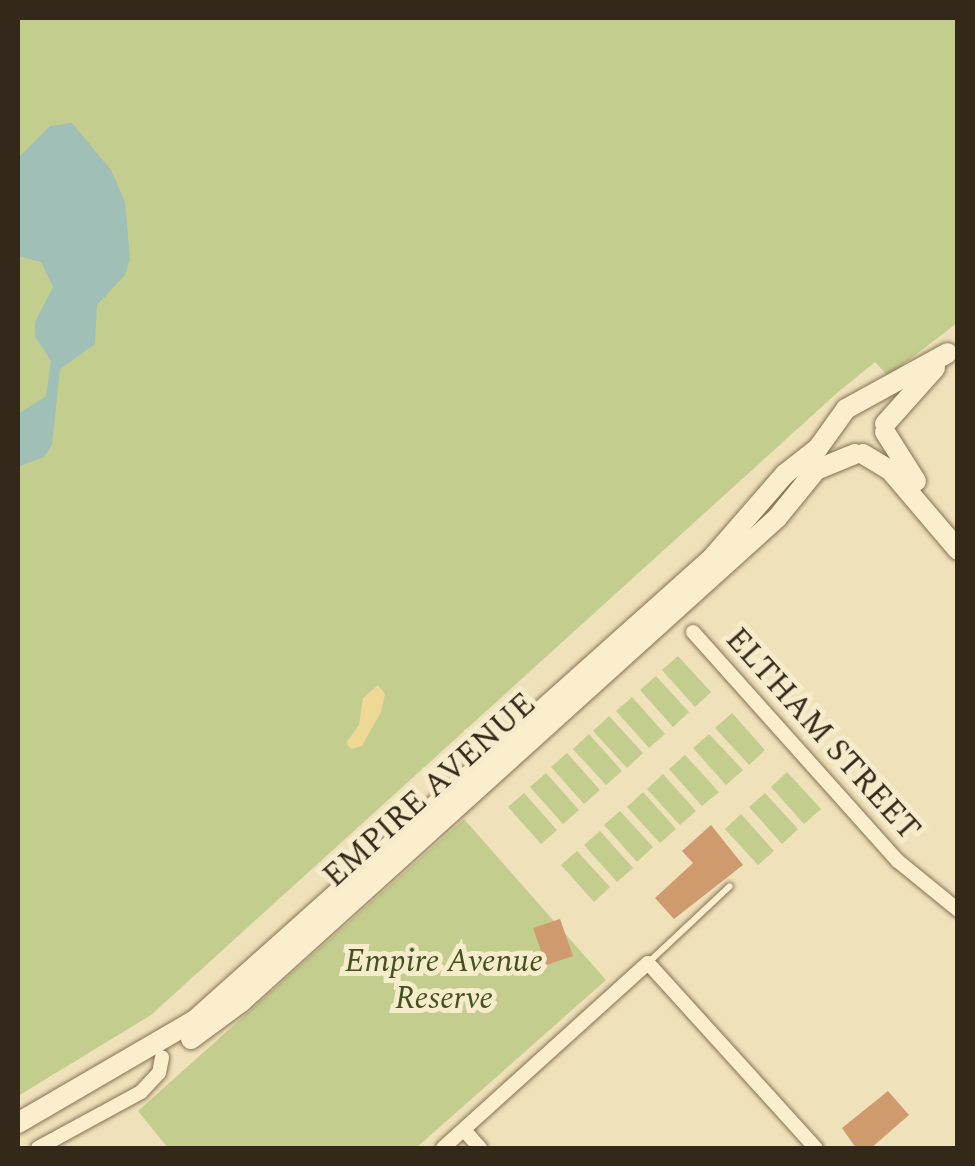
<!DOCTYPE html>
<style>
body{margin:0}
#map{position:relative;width:975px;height:1166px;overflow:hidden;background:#efe1ba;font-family:Spectral,serif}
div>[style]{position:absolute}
.green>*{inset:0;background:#c3cd8e}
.sand>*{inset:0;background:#edd995}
.water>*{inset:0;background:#9fbfb7}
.building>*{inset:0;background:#cf9a6e}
.roads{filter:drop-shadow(0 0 2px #867154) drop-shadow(0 0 2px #867154)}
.lane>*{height:6px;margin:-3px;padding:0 3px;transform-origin:3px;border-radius:3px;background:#faeecd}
.street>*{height:14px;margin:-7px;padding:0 7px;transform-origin:7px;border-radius:7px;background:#faeecd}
.secondary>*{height:20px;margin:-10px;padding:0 10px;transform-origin:10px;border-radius:10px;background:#faeecd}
span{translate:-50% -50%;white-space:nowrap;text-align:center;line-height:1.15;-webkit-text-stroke:10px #f6ebca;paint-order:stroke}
.street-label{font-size:32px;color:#34281a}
.park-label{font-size:32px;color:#435220;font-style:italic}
.frame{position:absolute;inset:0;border:20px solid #34281a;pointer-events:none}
</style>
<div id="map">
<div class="green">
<div style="clip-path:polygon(18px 18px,958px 18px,957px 323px,888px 376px,875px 362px,837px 393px,151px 1015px,18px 1096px)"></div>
<div style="clip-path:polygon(678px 656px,711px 692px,695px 707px,662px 670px)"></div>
<div style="clip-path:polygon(656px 676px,689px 712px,673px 727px,640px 690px)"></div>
<div style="clip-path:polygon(632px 697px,665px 734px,649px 748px,616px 711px)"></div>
<div style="clip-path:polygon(732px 713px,765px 750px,749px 765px,715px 728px)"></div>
<div style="clip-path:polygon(609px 716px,643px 753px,627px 768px,593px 731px)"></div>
<div style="clip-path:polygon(589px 734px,622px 771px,606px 785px,573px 749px)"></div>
<div style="clip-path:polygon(709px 734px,743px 770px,726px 785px,693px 748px)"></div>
<div style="clip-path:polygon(567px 753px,600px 790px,584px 804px,551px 767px)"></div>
<div style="clip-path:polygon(685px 755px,719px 792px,702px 806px,669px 769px)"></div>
<div style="clip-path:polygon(787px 772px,821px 809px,804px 824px,771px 787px)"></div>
<div style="clip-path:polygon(546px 773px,579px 810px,563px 824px,530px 787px)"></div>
<div style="clip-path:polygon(663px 774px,696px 811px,680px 825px,647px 789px)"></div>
<div style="clip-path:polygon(643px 792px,676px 829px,660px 843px,627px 807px)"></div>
<div style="clip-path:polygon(524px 793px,557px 830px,541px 844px,508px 807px)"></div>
<div style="clip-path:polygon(765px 793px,798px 829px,782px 844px,749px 807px)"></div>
<div style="clip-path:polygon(620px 811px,653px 847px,637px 862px,604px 825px)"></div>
<div style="clip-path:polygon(741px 814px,774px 851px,758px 865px,725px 829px)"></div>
<div style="clip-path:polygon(464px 819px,606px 980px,416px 1148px,168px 1148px,138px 1111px)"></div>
<div style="clip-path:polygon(600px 831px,633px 868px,617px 882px,584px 845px)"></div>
<div style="clip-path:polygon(577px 851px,610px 887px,594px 902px,561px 865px)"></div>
</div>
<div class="sand">
<div style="clip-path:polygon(378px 685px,385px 694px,381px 712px,362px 746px,351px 749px,346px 743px,359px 725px,363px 698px)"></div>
</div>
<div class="water">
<div style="clip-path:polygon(72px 123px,111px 170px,125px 202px,130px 259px,125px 275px,97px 305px,95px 344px,60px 369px,52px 445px,44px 457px,18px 467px,18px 414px,46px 396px,51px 361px,35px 336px,35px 322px,53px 287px,41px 262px,18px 256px,18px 158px,50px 126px)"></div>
</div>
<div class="building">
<div style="clip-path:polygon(711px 825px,743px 865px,674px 919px,655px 898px,693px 863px,682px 851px)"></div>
<div style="clip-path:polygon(560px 919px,573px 956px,546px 965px,533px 928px)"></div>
<div style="clip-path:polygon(888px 1091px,909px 1115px,871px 1148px,856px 1148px,842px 1128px)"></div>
</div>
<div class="roads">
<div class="lane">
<div style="left:648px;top:963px;width:112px;rotate:-43.2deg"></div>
</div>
<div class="street">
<div style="left:693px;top:632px;width:307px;rotate:48.2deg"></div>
<div style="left:898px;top:861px;width:77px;rotate:39.2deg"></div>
<div style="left:464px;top:1130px;width:24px;rotate:48deg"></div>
<div style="left:38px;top:1148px;width:117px;rotate:-28.5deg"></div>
<div style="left:141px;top:1092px;width:26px;rotate:-47deg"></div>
<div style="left:159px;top:1073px;width:16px;rotate:-79deg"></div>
<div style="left:443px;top:1148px;width:276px;rotate:-42.1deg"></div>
<div style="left:648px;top:963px;width:250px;rotate:47.8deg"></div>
</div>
<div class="secondary">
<div style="left:885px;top:424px;width:75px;rotate:-48.2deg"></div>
<div style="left:885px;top:432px;width:58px;rotate:57.7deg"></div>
<div style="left:863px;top:454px;width:31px;rotate:31deg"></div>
<div style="left:890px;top:470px;width:105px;rotate:49.6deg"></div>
<div style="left:191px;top:1039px;width:62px;rotate:-36.5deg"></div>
<div style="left:241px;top:1002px;width:722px;rotate:-42.08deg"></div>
<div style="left:777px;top:518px;width:62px;rotate:-50.9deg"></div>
<div style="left:816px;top:470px;width:42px;rotate:-22.3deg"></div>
<div style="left:18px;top:1123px;width:205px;rotate:-30.2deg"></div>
<div style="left:195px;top:1020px;width:692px;rotate:-41.78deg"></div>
<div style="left:711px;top:559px;width:113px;rotate:-49deg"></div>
<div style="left:785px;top:474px;width:42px;rotate:-38.2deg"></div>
<div style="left:818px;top:448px;width:48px;rotate:-54.3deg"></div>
<div style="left:846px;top:409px;width:116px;rotate:-28.8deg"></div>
</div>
</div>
<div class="street-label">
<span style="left:822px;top:735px;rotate:48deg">ELTHAM STREET</span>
<span style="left:430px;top:791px;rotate:-42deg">EMPIRE AVENUE</span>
</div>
<div class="park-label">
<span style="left:444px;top:981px">Empire Avenue<br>Reserve</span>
</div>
<div class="frame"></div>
</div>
